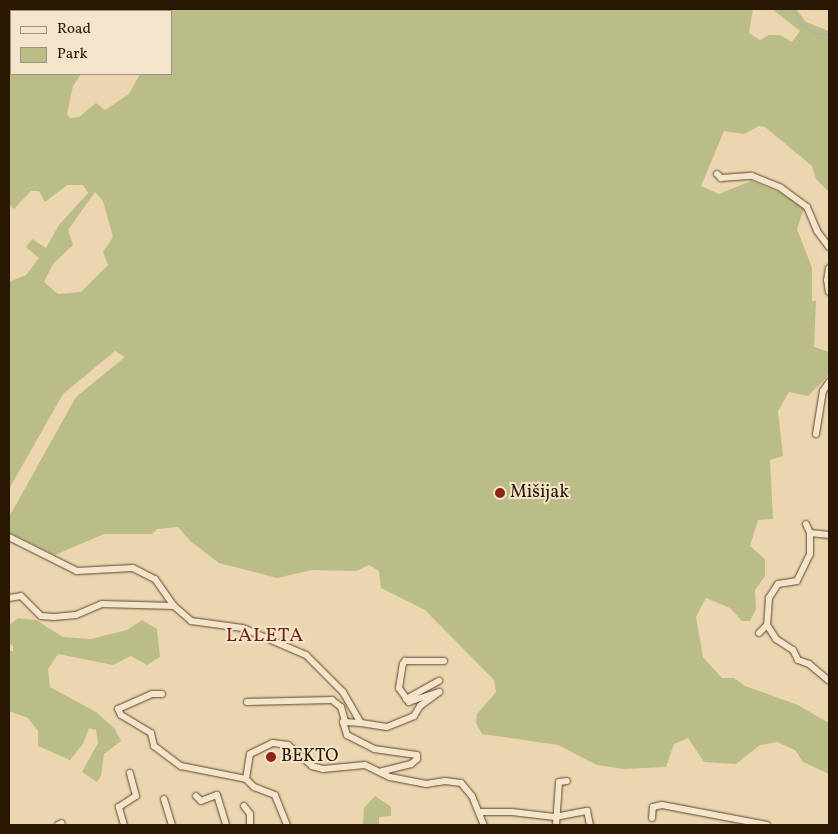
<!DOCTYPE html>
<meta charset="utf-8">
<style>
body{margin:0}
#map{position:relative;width:838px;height:834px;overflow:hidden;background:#ecd6af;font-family:Vollkorn,serif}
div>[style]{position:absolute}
.green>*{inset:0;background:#bbbd88}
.stream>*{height:1px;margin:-0.5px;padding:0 0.5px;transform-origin:0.5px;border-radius:0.5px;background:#9eb6b7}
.roads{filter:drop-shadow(0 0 1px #5a472d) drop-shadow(0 0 1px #5a472d)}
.minor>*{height:6px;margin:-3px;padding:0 3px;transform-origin:3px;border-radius:3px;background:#f3e4cb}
.dots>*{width:14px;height:14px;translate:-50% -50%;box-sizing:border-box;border:2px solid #f3e4cb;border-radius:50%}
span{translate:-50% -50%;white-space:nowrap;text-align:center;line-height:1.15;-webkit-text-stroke:4px #f3e4cb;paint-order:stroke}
.poi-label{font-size:18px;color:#291702}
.left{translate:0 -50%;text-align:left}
.quarter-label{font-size:20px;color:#7a1f14;letter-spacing:1px}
.frame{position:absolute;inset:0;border:10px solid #291702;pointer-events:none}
.legend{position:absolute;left:10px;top:10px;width:162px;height:65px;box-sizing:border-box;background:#f3e4cb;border:1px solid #a2927b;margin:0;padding:6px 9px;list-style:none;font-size:15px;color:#291702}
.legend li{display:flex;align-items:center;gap:10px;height:25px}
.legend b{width:25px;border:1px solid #a2927b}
</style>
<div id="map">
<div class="green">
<div style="clip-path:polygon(evenodd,9px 9px,753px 9px,749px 33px,760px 40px,769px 35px,780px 35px,792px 42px,800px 31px,772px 9px,796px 9px,806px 22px,829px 31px,829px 192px,816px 179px,812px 166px,765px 127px,759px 126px,744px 134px,724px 131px,701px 186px,719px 194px,751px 181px,781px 193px,804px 208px,797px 229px,812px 268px,812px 301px,816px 301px,814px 347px,829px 352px,829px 369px,827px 377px,808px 396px,789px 392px,778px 411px,783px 456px,770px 460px,773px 519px,758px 520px,750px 546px,765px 559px,765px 576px,755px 590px,756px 609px,750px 621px,742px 621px,730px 608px,706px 598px,696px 617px,703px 657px,722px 678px,734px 678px,745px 686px,798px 705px,829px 723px,829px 774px,803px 762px,795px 750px,777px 742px,760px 745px,736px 764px,704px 762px,688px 738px,674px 744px,666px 767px,623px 769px,597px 765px,558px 745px,482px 734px,476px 723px,477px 714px,496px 692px,494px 680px,425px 610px,381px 588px,379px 571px,369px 565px,356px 571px,312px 570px,277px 578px,219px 563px,190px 541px,178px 527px,157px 529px,152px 534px,104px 534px,55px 555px,9px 532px,9px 517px,76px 397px,125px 357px,115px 351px,63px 394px,9px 489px,9px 282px,26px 275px,39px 258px,26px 247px,32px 239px,46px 248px,59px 225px,88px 193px,83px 185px,67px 185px,45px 202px,39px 191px,31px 191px,14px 209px,9px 204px,9px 9px,11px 11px,171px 11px,171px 74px,140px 74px,129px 94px,105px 110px,96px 103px,79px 117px,70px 118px,67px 114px,73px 86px,81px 74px,11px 74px,11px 11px,9px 9px,95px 192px,103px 201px,113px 237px,103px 252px,108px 265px,81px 292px,58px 294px,44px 282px,53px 264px,73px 245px,68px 230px,95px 192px)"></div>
<div style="clip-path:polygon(18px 618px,36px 620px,63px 637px,91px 639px,127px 630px,142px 620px,157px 629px,160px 657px,147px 665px,131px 656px,113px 665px,58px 654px,48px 669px,50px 687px,96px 712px,114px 728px,121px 741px,104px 754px,101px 776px,97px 782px,82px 772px,98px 743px,96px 730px,89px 728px,83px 744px,70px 760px,38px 746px,38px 731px,28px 718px,9px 711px,9px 651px,13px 651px,13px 646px,9px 643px,9px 625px)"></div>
<div style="clip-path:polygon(375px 796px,391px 807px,391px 816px,379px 817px,379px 825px,363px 825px,364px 808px)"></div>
</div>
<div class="stream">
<div style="left:793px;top:9px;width:18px;rotate:61deg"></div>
<div style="left:802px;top:25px;width:13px;rotate:32deg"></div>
<div style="left:813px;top:32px;width:16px;rotate:11deg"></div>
</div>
<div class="roads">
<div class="minor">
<div style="left:34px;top:9px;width:4px;rotate:34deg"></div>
<div style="left:71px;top:9px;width:12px"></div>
<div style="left:9px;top:17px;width:3px;rotate:45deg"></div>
<div style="left:717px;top:174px;width:6px;rotate:45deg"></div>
<div style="left:721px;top:178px;width:31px;rotate:-4deg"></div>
<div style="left:752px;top:176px;width:31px;rotate:22deg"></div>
<div style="left:781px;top:188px;width:32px;rotate:36deg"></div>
<div style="left:807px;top:207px;width:26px;rotate:67deg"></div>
<div style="left:817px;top:231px;width:20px;rotate:53deg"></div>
<div style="left:829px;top:268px;width:12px;rotate:99deg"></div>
<div style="left:827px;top:280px;width:12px;rotate:81deg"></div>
<div style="left:816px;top:434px;width:44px;rotate:-80.8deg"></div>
<div style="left:823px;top:391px;width:11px;rotate:-56deg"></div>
<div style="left:806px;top:524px;width:10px;rotate:66deg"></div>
<div style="left:810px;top:533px;width:19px;rotate:6deg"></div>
<div style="left:810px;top:533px;width:21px;rotate:90deg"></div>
<div style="left:810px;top:554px;width:30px;rotate:116deg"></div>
<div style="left:797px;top:581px;width:19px;rotate:171deg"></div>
<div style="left:778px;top:584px;width:17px;rotate:123deg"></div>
<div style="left:769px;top:598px;width:27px;rotate:94deg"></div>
<div style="left:767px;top:625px;width:17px;rotate:57deg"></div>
<div style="left:776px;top:639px;width:20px;rotate:33deg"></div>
<div style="left:793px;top:650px;width:11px;rotate:63deg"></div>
<div style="left:798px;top:660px;width:12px;rotate:20deg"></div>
<div style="left:809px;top:664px;width:26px;rotate:40deg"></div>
<div style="left:9px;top:537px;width:76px;rotate:26.6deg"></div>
<div style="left:77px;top:571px;width:56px;rotate:-3.1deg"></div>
<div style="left:133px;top:568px;width:25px;rotate:27deg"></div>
<div style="left:155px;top:579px;width:33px;rotate:55deg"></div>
<div style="left:174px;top:606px;width:23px;rotate:41deg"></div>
<div style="left:191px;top:621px;width:52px;rotate:7.7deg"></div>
<div style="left:243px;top:628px;width:69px;rotate:23.2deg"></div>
<div style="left:306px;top:655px;width:52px;rotate:45deg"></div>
<div style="left:343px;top:692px;width:36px;rotate:60deg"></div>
<div style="left:361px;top:723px;width:18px;rotate:-177deg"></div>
<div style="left:343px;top:722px;width:14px;rotate:73deg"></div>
<div style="left:347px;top:735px;width:30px;rotate:27deg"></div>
<div style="left:374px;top:749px;width:43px;rotate:7.9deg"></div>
<div style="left:417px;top:755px;width:4px;rotate:90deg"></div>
<div style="left:417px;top:759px;width:8px;rotate:140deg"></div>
<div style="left:411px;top:764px;width:32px;rotate:166deg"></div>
<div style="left:9px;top:598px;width:12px;rotate:-9deg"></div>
<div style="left:21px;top:596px;width:28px;rotate:45deg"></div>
<div style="left:41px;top:616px;width:13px;rotate:4deg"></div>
<div style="left:54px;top:617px;width:22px;rotate:-5deg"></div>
<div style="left:76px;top:615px;width:28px;rotate:-23deg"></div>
<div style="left:102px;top:604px;width:72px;rotate:1.6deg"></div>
<div style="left:759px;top:633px;width:11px;rotate:-45deg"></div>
<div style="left:162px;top:694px;width:10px;rotate:180deg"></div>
<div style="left:152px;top:694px;width:37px;rotate:156deg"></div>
<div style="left:118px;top:709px;width:7px;rotate:63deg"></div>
<div style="left:121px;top:715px;width:35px;rotate:31deg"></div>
<div style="left:151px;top:733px;width:13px;rotate:77deg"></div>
<div style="left:154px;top:746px;width:34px;rotate:37deg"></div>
<div style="left:181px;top:766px;width:66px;rotate:11.3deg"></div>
<div style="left:406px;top:699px;width:38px;rotate:-29deg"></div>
<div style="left:247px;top:702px;width:85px;rotate:-1.3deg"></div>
<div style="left:332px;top:700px;width:11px;rotate:38deg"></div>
<div style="left:341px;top:707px;width:15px;rotate:74deg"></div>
<div style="left:361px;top:723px;width:26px;rotate:9deg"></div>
<div style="left:387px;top:727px;width:29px;rotate:-22deg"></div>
<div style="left:414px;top:716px;width:12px;rotate:-59deg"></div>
<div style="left:420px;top:706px;width:24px;rotate:-36deg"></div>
<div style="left:439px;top:692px;width:32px;rotate:162deg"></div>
<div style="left:409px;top:702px;width:17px;rotate:-126deg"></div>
<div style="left:399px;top:688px;width:24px;rotate:-81deg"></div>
<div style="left:403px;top:664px;width:4px;rotate:-56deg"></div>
<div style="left:405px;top:661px;width:39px"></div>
<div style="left:196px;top:796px;width:7px;rotate:45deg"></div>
<div style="left:201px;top:801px;width:17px;rotate:-21deg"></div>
<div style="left:217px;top:795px;width:31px;rotate:73deg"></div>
<div style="left:164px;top:799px;width:27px;rotate:73deg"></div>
<div style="left:244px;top:806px;width:10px;rotate:53deg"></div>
<div style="left:250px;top:814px;width:11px;rotate:90deg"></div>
<div style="left:479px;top:812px;width:33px"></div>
<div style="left:512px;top:812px;width:43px;rotate:6.6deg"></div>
<div style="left:555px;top:817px;width:33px;rotate:-11deg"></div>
<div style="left:587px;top:811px;width:14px;rotate:78deg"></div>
<div style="left:652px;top:818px;width:11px;rotate:-85deg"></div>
<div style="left:653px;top:807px;width:9px;rotate:-13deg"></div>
<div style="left:662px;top:805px;width:107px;rotate:10.8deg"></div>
<div style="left:58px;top:825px;width:4px;rotate:-27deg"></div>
<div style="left:124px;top:825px;width:19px;rotate:-106deg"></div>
<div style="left:119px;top:807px;width:20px;rotate:-33deg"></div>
<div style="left:136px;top:796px;width:24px;rotate:-105deg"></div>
<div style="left:287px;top:825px;width:32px;rotate:-112deg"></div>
<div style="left:275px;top:795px;width:22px;rotate:-159deg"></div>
<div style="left:254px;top:787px;width:11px;rotate:-135deg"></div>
<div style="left:246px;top:779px;width:25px;rotate:-81deg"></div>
<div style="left:250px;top:754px;width:25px;rotate:-26deg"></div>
<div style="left:273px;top:743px;width:15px;rotate:8deg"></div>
<div style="left:288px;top:745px;width:32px;rotate:41deg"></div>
<div style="left:312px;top:766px;width:11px;rotate:15deg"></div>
<div style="left:323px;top:769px;width:42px;rotate:-5.4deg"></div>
<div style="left:365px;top:765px;width:28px;rotate:26deg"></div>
<div style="left:390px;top:777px;width:37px;rotate:11deg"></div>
<div style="left:426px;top:784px;width:19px;rotate:-9deg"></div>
<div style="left:445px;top:781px;width:16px;rotate:7deg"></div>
<div style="left:461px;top:783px;width:17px;rotate:50deg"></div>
<div style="left:472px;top:796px;width:31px;rotate:68deg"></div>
<div style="left:556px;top:825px;width:43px;rotate:-86deg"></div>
<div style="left:559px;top:782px;width:8px;rotate:-7deg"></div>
</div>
</div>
<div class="dots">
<div style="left:500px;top:493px;background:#8f2418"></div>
<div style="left:271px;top:757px;background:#8f2418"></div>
</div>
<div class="poi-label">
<span class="left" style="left:510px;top:493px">Mišijak</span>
<span class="left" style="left:281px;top:757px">BEKTO</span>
</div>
<div class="quarter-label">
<span style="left:265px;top:636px">LALETA</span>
</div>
<div class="frame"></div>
<ul class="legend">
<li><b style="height:6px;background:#f3e4cb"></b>Road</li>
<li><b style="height:14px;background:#bbbd88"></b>Park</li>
</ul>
</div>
